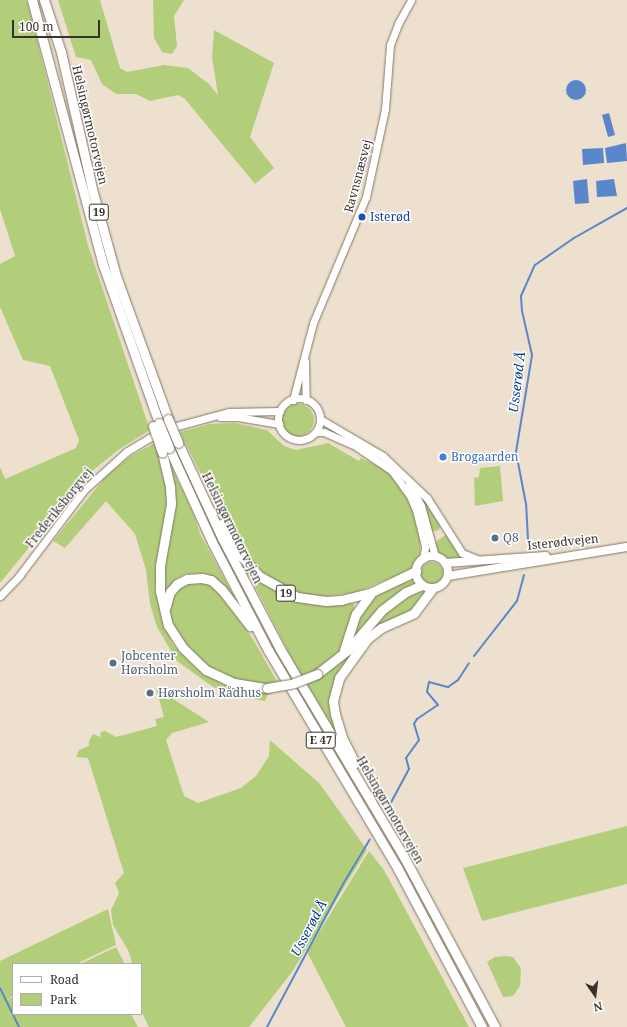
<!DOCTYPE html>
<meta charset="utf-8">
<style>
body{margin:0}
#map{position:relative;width:627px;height:1027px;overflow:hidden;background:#ede0ce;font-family:"Noto Serif",serif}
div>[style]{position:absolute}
.green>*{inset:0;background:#b3ce7b}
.round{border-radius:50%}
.water>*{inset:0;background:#5a87cb}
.stream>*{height:2px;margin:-1px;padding:0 1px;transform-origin:1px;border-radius:1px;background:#5a87cb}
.roads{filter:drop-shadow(0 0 1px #827766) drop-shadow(0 0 1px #827766)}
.secondary>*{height:7px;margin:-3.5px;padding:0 3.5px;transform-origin:3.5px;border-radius:3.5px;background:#fff}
.secondary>.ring{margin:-3.5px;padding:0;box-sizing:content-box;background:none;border:7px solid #fff;border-radius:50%}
.primary>*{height:8px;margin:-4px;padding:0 4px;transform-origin:4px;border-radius:4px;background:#fff}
.primary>.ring{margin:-4px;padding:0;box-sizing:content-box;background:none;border:8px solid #fff;border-radius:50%}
.highway>*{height:9px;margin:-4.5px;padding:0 4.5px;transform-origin:4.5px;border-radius:4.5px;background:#fff}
.bridges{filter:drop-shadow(0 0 1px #827766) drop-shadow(0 0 1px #827766)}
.highway-bridge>*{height:9px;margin:-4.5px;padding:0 4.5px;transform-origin:4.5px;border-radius:4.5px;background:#fff}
.dots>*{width:11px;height:11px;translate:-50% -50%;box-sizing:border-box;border:2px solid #fff;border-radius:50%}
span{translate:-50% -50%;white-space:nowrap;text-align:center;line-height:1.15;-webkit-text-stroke:3px #fff;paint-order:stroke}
.shield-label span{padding:1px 3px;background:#fff;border:1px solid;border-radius:3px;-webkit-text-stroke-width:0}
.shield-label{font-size:11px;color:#37322b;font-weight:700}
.street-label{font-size:12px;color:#37322b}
.transit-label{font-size:12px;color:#164399}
.left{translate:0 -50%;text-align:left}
.shop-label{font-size:12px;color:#366cbe}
.service-label{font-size:12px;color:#4e5e75}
.water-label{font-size:13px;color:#003d8d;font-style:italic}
.legend{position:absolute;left:12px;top:963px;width:130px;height:52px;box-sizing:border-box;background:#fff;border:1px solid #afadaa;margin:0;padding:5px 7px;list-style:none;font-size:12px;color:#37322b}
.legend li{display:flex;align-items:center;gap:8px;height:20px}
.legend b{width:20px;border:1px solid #afadaa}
.north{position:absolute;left:575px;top:975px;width:40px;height:40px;-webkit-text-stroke:3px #fff;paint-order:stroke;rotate:166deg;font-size:11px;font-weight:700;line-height:16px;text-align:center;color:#37322b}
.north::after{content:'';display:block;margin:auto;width:14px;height:18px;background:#37322b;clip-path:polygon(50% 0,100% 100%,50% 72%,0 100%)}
.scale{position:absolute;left:12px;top:20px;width:88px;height:18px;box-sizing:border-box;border:2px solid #37322b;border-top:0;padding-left:5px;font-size:12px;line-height:14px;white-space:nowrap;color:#37322b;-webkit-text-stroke:3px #fff;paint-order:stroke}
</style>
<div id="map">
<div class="green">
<div style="clip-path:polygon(0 0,26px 0,30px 12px,88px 245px,150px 430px,118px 450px,91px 472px,0 583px,0 467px,5px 479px,76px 448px,79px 440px,50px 366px,23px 360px,0 307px,0 264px,15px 256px,0 209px)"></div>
<div style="clip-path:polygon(58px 0,100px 0,120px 68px,127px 72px,164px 65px,188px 68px,209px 84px,218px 95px,212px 57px,214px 30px,274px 63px,250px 137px,274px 168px,255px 184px,185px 99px,178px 95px,150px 101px,136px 94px,116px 94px,102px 84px,91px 60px,76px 57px)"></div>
<div style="clip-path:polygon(153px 0,184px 0,174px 16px,177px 46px,172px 54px,162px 52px,154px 38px)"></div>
<div class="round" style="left:282px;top:404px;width:32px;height:32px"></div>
<div style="clip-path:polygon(235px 423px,267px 430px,284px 446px,296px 450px,328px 443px,359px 461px,361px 458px,385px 469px,404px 491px,412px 507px,420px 538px,420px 553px,410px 570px,354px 593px,321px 597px,299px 593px,280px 585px,266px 575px,246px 555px,227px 526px,180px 432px,210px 424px)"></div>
<div style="clip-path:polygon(155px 443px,166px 486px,167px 511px,155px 586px,162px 620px,173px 644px,193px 665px,206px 675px,230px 687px,268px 693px,265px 701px,235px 696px,213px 687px,177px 661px,157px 627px,150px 604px,146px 570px,135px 534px,106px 501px,65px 548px,53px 541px,108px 474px,131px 456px)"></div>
<div style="clip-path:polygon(164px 451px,194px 515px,200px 534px,241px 609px,204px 574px,200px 573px,186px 574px,177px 578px,165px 595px,165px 559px,174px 511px,173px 482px)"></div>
<div style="clip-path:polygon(500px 466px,503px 501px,475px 506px,474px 478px,479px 477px,480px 468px)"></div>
<div style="clip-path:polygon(418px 492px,441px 524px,439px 530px,430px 532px)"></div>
<div style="clip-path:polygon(447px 534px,459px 553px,465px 559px,448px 560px,438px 554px,434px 543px)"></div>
<div style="clip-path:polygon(234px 553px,260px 581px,286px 597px,320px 605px,350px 602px,354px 604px,354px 611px,340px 650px,321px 667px,301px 677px,257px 590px)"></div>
<div class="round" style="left:421px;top:562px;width:22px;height:22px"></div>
<div style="clip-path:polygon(412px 578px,415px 585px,356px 634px,353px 634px,360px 611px,373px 595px)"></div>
<div style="clip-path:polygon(185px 582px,204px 582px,219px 591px,251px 636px,278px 683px,261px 684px,235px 679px,208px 667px,189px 650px,176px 632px,169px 613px,175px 591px)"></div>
<div style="clip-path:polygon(418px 590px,427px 593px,416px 607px,387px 623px,334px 684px,343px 745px,306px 685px,341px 662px,374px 621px,408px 594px)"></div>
<div style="clip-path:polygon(156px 688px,209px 722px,172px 733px,166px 740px,184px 796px,198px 803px,241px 788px,256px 776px,269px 756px,270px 740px,320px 784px,367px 850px,292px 972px,249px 1027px,149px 1027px,141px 1011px,141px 964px,132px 964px,129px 952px,113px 925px,111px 910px,119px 893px,115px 883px,124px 873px,88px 758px,76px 757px,79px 750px,89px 746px,89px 741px,93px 734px,100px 737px,101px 732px,105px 731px,116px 737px,157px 726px,155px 719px,164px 717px)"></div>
<div style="clip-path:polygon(627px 826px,627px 884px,482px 921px,463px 868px)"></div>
<div style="clip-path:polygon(369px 851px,384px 870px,469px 1027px,346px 1027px,307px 952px)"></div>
<div style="clip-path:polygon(108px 909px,116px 945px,76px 964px,13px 964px,13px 995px,6px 1001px,13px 997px,13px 1014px,131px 1014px,138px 1027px,0 1027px,0 961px)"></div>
<div style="clip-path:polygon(116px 947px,125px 964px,80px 964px)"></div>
<div style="clip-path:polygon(505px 956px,513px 957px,521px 968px,520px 986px,513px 996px,503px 997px,487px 962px,495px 957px)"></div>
</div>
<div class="water">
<div class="round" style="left:566px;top:80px;width:20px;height:20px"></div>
<div style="clip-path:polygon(609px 113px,615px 135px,608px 137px,602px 115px)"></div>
<div style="clip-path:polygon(626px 143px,627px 161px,607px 163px,605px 148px)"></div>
<div style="clip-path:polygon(603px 148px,604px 163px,583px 165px,582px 149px)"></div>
<div style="clip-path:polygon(587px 179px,589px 203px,575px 204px,573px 181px)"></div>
<div style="clip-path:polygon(614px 179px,617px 196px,597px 197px,596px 181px)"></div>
</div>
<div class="stream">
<div style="left:528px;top:540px;width:36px;rotate:-93deg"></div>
<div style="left:526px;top:504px;width:53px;rotate:-100.9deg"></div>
<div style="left:516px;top:452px;width:98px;rotate:-80.6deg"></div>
<div style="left:532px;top:355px;width:45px;rotate:-102.8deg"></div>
<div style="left:522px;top:311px;width:15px;rotate:-94deg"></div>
<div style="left:521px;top:296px;width:34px;rotate:-66deg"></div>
<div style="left:535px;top:265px;width:47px;rotate:-34.7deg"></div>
<div style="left:574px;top:238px;width:61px;rotate:-29.5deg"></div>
<div style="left:474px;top:656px;width:70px;rotate:-52deg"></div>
<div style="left:517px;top:601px;width:27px;rotate:-75deg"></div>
<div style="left:387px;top:810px;width:47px;rotate:-61.8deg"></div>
<div style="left:409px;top:769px;width:11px;rotate:-105deg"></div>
<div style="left:406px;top:758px;width:22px;rotate:-54deg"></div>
<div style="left:419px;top:740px;width:17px;rotate:-107deg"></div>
<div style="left:414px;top:724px;width:6px;rotate:-59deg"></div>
<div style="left:417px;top:719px;width:25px;rotate:-34deg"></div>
<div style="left:438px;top:705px;width:17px;rotate:-130deg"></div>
<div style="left:427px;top:692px;width:10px;rotate:-79deg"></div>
<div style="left:429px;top:682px;width:20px;rotate:15deg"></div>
<div style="left:448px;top:687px;width:12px;rotate:-35deg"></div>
<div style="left:458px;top:680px;width:20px;rotate:-57deg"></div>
<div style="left:0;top:988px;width:43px;rotate:64deg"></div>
<div style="left:267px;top:1027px;width:162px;rotate:-62deg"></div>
<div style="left:343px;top:884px;width:52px;rotate:-59deg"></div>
</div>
<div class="roads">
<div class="secondary">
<div style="left:305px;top:361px;width:39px;rotate:89deg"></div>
<div class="ring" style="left:278px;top:398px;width:35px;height:35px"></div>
<div style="left:293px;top:400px;width:80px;rotate:-75.4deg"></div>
<div style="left:313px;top:323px;width:137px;rotate:-67.2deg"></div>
<div style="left:366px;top:197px;width:90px;rotate:-77.8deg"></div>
<div style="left:385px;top:109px;width:64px;rotate:-85.5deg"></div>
<div style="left:390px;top:45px;width:25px;rotate:-69deg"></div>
<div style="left:399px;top:22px;width:25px;rotate:-61deg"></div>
<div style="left:220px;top:417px;width:18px"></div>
<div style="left:238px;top:417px;width:42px;rotate:9.7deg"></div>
<div style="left:320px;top:419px;width:73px;rotate:30.4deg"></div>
<div style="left:383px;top:456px;width:61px;rotate:43.7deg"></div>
<div style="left:427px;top:498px;width:65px;rotate:57.5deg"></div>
<div style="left:462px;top:553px;width:16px;rotate:22deg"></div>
<div style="left:316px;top:432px;width:8px"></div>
<div style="left:324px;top:432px;width:36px;rotate:24deg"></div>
<div style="left:357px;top:447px;width:42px;rotate:34.4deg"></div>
<div style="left:392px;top:471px;width:31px;rotate:54deg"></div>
<div style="left:410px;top:496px;width:15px;rotate:67deg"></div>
<div style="left:416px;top:510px;width:38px;rotate:76deg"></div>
<div style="left:425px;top:547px;width:12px;rotate:99deg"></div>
<div style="left:409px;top:483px;width:26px;rotate:62deg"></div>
<div style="left:421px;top:506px;width:52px;rotate:74.4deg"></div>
<div style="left:0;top:596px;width:28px;rotate:-46deg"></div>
<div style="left:19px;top:576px;width:108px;rotate:-52.9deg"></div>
<div style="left:84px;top:490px;width:57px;rotate:-42.1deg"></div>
<div style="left:126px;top:452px;width:27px;rotate:-31deg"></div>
<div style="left:149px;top:438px;width:30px;rotate:-23deg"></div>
<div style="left:177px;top:426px;width:54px;rotate:-15.1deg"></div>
<div style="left:229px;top:412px;width:51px;rotate:-1.1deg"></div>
</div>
<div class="primary">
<div class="ring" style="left:416px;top:556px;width:24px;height:24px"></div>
<div style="left:445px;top:563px;width:101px;rotate:-4deg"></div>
<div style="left:448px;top:576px;width:181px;rotate:-9.2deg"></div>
</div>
<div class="highway">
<div style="left:32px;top:0;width:274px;rotate:75deg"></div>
<div style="left:103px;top:265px;width:168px;rotate:70.5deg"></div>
<div style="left:44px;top:0;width:55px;rotate:71.9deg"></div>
<div style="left:61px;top:52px;width:140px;rotate:77.2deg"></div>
<div style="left:92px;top:189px;width:90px;rotate:74.6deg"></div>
<div style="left:116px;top:276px;width:152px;rotate:70deg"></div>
<div style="left:178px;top:443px;width:105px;rotate:65.1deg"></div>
<div style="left:222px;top:538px;width:125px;rotate:62.4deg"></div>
<div style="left:280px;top:649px;width:242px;rotate:59.2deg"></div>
<div style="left:404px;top:857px;width:193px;rotate:61.8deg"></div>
<div style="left:169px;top:448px;width:103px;rotate:65.4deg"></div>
<div style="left:212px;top:542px;width:122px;rotate:62.6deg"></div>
<div style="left:268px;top:650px;width:255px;rotate:59.3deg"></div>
<div style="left:398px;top:869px;width:179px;rotate:62deg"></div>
<div style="left:162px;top:452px;width:37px;rotate:77deg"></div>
<div style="left:170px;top:488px;width:16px;rotate:86deg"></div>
<div style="left:171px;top:504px;width:63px;rotate:100.1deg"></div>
<div style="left:160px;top:566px;width:25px;rotate:90deg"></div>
<div style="left:160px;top:591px;width:35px;rotate:77deg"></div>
<div style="left:168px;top:625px;width:27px;rotate:57deg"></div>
<div style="left:183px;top:648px;width:32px;rotate:44deg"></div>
<div style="left:206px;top:670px;width:31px;rotate:25deg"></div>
<div style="left:234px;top:683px;width:33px;rotate:9deg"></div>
<div style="left:221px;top:524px;width:38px;rotate:58deg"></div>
<div style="left:241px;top:556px;width:27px;rotate:48deg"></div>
<div style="left:259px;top:576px;width:43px;rotate:28.9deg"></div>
<div style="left:297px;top:597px;width:29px;rotate:8deg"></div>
<div style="left:326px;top:601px;width:15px;rotate:-4deg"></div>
<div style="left:341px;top:600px;width:32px;rotate:-14deg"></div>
<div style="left:372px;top:592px;width:49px;rotate:-25.5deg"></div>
<div style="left:165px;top:609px;width:18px;rotate:-74deg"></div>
<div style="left:170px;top:592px;width:11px;rotate:-49deg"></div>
<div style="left:177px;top:584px;width:11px;rotate:-27deg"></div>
<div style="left:187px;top:579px;width:15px;rotate:-4deg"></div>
<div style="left:202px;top:578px;width:9px;rotate:13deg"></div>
<div style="left:211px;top:580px;width:15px;rotate:42deg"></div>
<div style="left:222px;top:590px;width:46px;rotate:52.1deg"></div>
<div style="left:344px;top:650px;width:38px;rotate:-72deg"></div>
<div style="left:356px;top:614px;width:27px;rotate:-54deg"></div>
<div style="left:317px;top:674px;width:39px;rotate:-38deg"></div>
<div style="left:348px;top:650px;width:52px;rotate:-49.6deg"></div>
<div style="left:382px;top:610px;width:30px;rotate:-37deg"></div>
<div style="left:406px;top:592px;width:17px;rotate:-24deg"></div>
<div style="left:355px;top:763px;width:29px;rotate:-117deg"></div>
<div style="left:342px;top:737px;width:24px;rotate:-107deg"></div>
<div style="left:335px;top:714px;width:13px;rotate:-99deg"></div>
<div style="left:333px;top:701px;width:24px;rotate:-75deg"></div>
<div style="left:339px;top:678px;width:48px;rotate:-54.3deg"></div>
<div style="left:367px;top:639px;width:18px;rotate:-38deg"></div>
<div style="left:381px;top:628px;width:36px;rotate:-24deg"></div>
<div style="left:414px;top:613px;width:30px;rotate:-53deg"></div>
</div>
</div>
<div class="bridges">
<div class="highway-bridge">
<div style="left:168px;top:419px;width:26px;rotate:67deg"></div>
<div style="left:159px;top:423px;width:27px;rotate:68deg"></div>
<div style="left:153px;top:426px;width:28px;rotate:71deg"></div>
<div style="left:267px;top:688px;width:27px;rotate:-10deg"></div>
<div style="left:294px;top:683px;width:25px;rotate:-21deg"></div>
</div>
</div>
<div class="dots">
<div style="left:362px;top:217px;background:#1a4fb4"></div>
<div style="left:443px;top:457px;background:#3f7fe0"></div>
<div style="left:495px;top:538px;background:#5c6f8a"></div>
<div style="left:113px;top:663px;background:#5c6f8a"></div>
<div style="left:150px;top:693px;background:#5c6f8a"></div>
</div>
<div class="shield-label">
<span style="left:99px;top:212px">19</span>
<span style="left:286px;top:593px">19</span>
<span style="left:321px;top:740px">E 47</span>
</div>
<div class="street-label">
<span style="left:90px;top:125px;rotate:77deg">Helsingørmotorvejen</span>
<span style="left:358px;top:176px;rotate:-75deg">Ravnsnæsvej</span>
<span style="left:59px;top:508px;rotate:-51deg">Frederiksborgvej</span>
<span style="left:232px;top:528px;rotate:64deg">Helsingørmotorvejen</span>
<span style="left:563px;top:542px;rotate:-6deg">Isterødvejen</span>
<span style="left:390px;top:810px;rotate:60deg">Helsingørmotorvejen</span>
</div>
<div class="transit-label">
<span class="left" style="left:370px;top:217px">Isterød</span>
</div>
<div class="shop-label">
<span class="left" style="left:451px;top:457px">Brogaarden</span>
</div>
<div class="service-label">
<span class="left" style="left:503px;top:538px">Q8</span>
<span class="left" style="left:121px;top:663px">Jobcenter<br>Hørsholm</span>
<span class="left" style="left:158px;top:693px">Hørsholm Rådhus</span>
</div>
<div class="water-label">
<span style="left:517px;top:382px;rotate:-83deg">Usserød Å</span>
<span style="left:309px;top:928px;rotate:-62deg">Usserød Å</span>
</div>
<ul class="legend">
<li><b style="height:5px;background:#fff"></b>Road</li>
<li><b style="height:11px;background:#b3ce7b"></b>Park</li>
</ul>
<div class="north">N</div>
<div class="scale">100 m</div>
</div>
